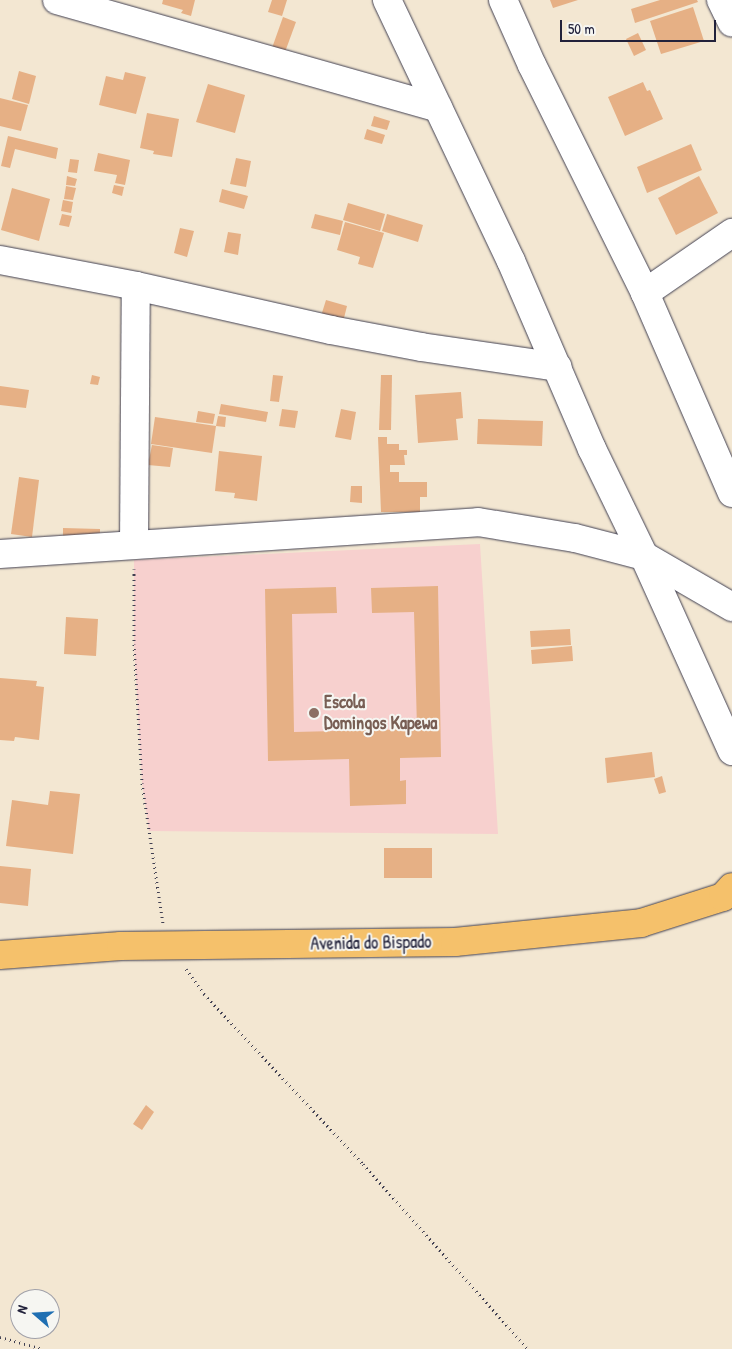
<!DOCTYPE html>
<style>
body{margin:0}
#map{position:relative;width:732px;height:1349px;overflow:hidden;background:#f3e7d2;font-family:"Patrick Hand",sans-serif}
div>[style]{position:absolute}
.built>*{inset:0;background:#f7d0ce}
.building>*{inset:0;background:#e6b085}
.path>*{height:3px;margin-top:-1.5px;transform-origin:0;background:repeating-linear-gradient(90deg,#414052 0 1px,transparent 0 5px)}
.roads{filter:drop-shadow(0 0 1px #414052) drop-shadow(0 0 1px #414052)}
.minor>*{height:28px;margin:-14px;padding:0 14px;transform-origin:14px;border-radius:14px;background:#fff}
.major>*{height:28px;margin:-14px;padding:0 14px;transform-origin:14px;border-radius:14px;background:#f5c16b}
.dots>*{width:14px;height:14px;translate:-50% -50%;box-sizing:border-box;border:2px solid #f6f6f2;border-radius:50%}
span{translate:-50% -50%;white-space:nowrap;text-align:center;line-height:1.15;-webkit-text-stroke:4px #f6f6f2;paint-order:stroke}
.education-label{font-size:18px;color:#785e54;font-weight:700}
.left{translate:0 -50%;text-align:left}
.street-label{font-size:18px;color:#22223b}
.north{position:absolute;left:10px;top:1289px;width:50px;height:50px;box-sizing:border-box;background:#f6f6f2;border:1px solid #a1a1a9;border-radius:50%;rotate:289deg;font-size:14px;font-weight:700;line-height:20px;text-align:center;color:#22223b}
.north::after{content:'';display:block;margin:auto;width:18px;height:22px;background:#1f6fb2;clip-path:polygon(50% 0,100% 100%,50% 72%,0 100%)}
.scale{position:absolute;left:560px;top:20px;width:156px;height:22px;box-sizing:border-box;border:2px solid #22223b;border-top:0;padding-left:6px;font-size:15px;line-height:18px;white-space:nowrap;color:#22223b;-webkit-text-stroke:4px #f6f6f2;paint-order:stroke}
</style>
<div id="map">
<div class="built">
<div style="clip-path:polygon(480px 544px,498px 834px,149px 831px,142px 782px,134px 644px,134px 560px)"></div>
</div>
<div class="building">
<div style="clip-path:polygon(163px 0,195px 0,191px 16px,181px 13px,183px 10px,162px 4px)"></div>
<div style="clip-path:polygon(272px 0,287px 0,282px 16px,268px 12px)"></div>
<div style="clip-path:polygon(550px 0,578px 0,553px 8px)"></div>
<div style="clip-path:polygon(660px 0,697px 0,698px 2px,635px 23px,631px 9px)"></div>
<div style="clip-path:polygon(693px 7px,704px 41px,661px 54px,650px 21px)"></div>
<div style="clip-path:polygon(283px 17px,296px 22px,285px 52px,272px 48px)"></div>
<div style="clip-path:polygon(638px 33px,646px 50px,634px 56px,626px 39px)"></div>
<div style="clip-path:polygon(19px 71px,36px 76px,29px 104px,12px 99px)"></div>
<div style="clip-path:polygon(125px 72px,146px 77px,136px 114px,99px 105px,106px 76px,123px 80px)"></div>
<div style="clip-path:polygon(643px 82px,647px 91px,650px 90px,663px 119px,625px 136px,608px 97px)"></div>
<div style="clip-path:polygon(208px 84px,245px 95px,235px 133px,196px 122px)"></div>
<div style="clip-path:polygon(0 98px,28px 105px,21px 131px,0 126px)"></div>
<div style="clip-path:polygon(147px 113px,179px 119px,172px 157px,153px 154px,154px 151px,140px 148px)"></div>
<div style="clip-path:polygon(374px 116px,390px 121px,387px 130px,371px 126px)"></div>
<div style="clip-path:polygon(367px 129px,385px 135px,382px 144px,364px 139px)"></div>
<div style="clip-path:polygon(8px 136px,58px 148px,56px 159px,15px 149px,10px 168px,1px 166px)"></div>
<div style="clip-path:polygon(691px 144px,702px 170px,647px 193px,637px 167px)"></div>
<div style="clip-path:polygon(98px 153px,130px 160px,125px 185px,115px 183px,117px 175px,94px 171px)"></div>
<div style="clip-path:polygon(236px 158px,251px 161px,246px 187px,230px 184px)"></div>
<div style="clip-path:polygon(70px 159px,79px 160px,77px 173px,68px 172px)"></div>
<div style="clip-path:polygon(67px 176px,77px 179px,75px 186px,66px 185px)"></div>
<div style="clip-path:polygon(699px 176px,718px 213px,676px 235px,658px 198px)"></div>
<div style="clip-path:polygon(114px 185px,124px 187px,122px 196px,112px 193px)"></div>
<div style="clip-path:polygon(66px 186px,76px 188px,73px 200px,64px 199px)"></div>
<div style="clip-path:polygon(12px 188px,50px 199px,39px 241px,1px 230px)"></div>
<div style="clip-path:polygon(222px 189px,248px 196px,244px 209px,219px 202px)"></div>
<div style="clip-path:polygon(63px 200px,73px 202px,71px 213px,61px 211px)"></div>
<div style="clip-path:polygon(348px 203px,385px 214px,380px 231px,343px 220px)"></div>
<div style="clip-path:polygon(62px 214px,72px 216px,69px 227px,59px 225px)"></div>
<div style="clip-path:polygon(315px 214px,343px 221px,340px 235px,311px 228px)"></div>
<div style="clip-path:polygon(387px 214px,423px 225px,418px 242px,382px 231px)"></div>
<div style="clip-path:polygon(345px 222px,384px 233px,373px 268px,358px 264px,360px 257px,337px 250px)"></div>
<div style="clip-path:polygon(180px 228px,194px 231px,187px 257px,174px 253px)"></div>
<div style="clip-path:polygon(228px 232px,241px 234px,238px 255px,224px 252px)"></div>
<div style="clip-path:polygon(326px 300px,347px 306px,343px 322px,321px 316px)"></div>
<div style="clip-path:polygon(92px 375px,100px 377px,98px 385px,90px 384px)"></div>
<div style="clip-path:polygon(273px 375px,283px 376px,279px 402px,270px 401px)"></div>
<div style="clip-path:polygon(381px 375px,392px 375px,391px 430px,379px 430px)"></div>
<div style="clip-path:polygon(0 386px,29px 390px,26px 408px,0 405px)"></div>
<div style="clip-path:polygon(461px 392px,463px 418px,456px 419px,458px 440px,418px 443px,415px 395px)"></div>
<div style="clip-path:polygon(221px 404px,268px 412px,266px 422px,219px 414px)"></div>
<div style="clip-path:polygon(282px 409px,298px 411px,295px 428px,279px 426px)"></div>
<div style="clip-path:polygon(341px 409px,356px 412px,351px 440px,335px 437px)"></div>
<div style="clip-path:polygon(198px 411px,215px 414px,213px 424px,196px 422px)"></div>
<div style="clip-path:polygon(218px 416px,226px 417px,225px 427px,216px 426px)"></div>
<div style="clip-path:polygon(155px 417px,216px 426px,212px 453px,151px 444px)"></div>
<div style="clip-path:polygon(478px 419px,543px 421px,542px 446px,477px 444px)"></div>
<div style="clip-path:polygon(378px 437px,387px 437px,387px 444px,399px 444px,399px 450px,407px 450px,407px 455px,404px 455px,405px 465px,390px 465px,390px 472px,399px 472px,399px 482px,427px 482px,427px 497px,420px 497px,420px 512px,381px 512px)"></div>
<div style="clip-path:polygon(152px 445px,173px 448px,170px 467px,148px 465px)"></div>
<div style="clip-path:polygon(219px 451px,262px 456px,257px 501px,234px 498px,235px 493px,215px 491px)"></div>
<div style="clip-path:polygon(19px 477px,39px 480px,32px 537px,11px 534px)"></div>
<div style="clip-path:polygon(351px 486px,362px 486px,362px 503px,350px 502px)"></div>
<div style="clip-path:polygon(63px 528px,100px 529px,100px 540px,63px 539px)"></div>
<div style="clip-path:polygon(438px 586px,441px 757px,400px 758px,400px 781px,406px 780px,406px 804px,350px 806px,349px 759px,268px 761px,265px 589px,336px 587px,337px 613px,292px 614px,294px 732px,417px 729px,414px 612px,372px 613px,371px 588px)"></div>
<div style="clip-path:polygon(66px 617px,98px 619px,96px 656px,64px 654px)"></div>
<div style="clip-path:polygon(570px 629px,571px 645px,531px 647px,530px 631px)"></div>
<div style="clip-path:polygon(572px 646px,573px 661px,532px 664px,531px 650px)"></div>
<div style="clip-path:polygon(0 678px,37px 681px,36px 686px,44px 687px,39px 740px,15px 737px,14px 741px,0 740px)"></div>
<div style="clip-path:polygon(652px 752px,655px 777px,607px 783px,605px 758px)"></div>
<div style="clip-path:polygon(662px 776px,666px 792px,659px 794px,654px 779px)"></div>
<div style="clip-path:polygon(50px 791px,80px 794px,73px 854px,6px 846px,12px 800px,48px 805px)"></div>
<div style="clip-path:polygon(384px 848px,432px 848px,432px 878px,384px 878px)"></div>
<div style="clip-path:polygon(0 866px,31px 869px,28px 906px,0 903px)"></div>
<div style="clip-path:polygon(146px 1105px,154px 1112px,142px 1130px,133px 1124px)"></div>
</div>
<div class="path">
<div style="left:134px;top:569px;width:75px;rotate:90deg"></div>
<div style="left:134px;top:644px;width:139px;rotate:86.7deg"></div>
<div style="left:142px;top:783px;width:142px;rotate:81.5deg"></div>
<div style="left:186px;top:969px;width:31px;rotate:54deg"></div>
<div style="left:204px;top:994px;width:233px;rotate:46.9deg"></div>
<div style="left:363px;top:1164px;width:248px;rotate:48.3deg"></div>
<div style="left:0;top:1337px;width:45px;rotate:15.6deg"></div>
</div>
<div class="roads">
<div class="minor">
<div style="left:57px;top:0;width:396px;rotate:15.8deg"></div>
<div style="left:387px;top:0;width:289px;rotate:64.6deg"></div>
<div style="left:511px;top:261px;width:205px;rotate:66.7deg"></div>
<div style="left:592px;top:449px;width:119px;rotate:64.1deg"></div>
<div style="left:644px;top:556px;width:214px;rotate:65.7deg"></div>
<div style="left:503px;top:0;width:71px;rotate:66deg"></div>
<div style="left:532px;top:65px;width:254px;rotate:63.6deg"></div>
<div style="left:645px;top:293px;width:218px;rotate:66.5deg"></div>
<div style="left:721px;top:0;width:25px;rotate:64deg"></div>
<div style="left:0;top:260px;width:138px;rotate:10.8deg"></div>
<div style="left:136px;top:286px;width:200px;rotate:12.7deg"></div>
<div style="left:331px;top:330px;width:92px;rotate:10.7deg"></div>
<div style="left:421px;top:347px;width:138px;rotate:8.3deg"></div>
<div style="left:645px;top:293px;width:106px;rotate:-34.6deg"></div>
<div style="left:134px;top:544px;width:258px;rotate:-89.6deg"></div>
<div style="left:0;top:554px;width:479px;rotate:-3.8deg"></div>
<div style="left:478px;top:522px;width:98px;rotate:9.4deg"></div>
<div style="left:575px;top:538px;width:71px;rotate:14.6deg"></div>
<div style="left:644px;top:556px;width:102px;rotate:30.1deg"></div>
</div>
<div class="major">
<div style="left:0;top:955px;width:121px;rotate:-4.3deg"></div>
<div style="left:121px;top:946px;width:334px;rotate:-0.7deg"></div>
<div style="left:455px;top:942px;width:187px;rotate:-5.8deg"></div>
<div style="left:641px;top:923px;width:86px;rotate:-17.6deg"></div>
<div style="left:723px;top:897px;width:13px;rotate:-48deg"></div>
</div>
</div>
<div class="dots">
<div style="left:314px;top:713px;background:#8d6e63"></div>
</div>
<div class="education-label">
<span class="left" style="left:324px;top:713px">Escola<br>Domingos Kapewa</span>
</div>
<div class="street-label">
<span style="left:371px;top:943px;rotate:-1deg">Avenida do Bispado</span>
</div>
<div class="north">N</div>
<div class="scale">50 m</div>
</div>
